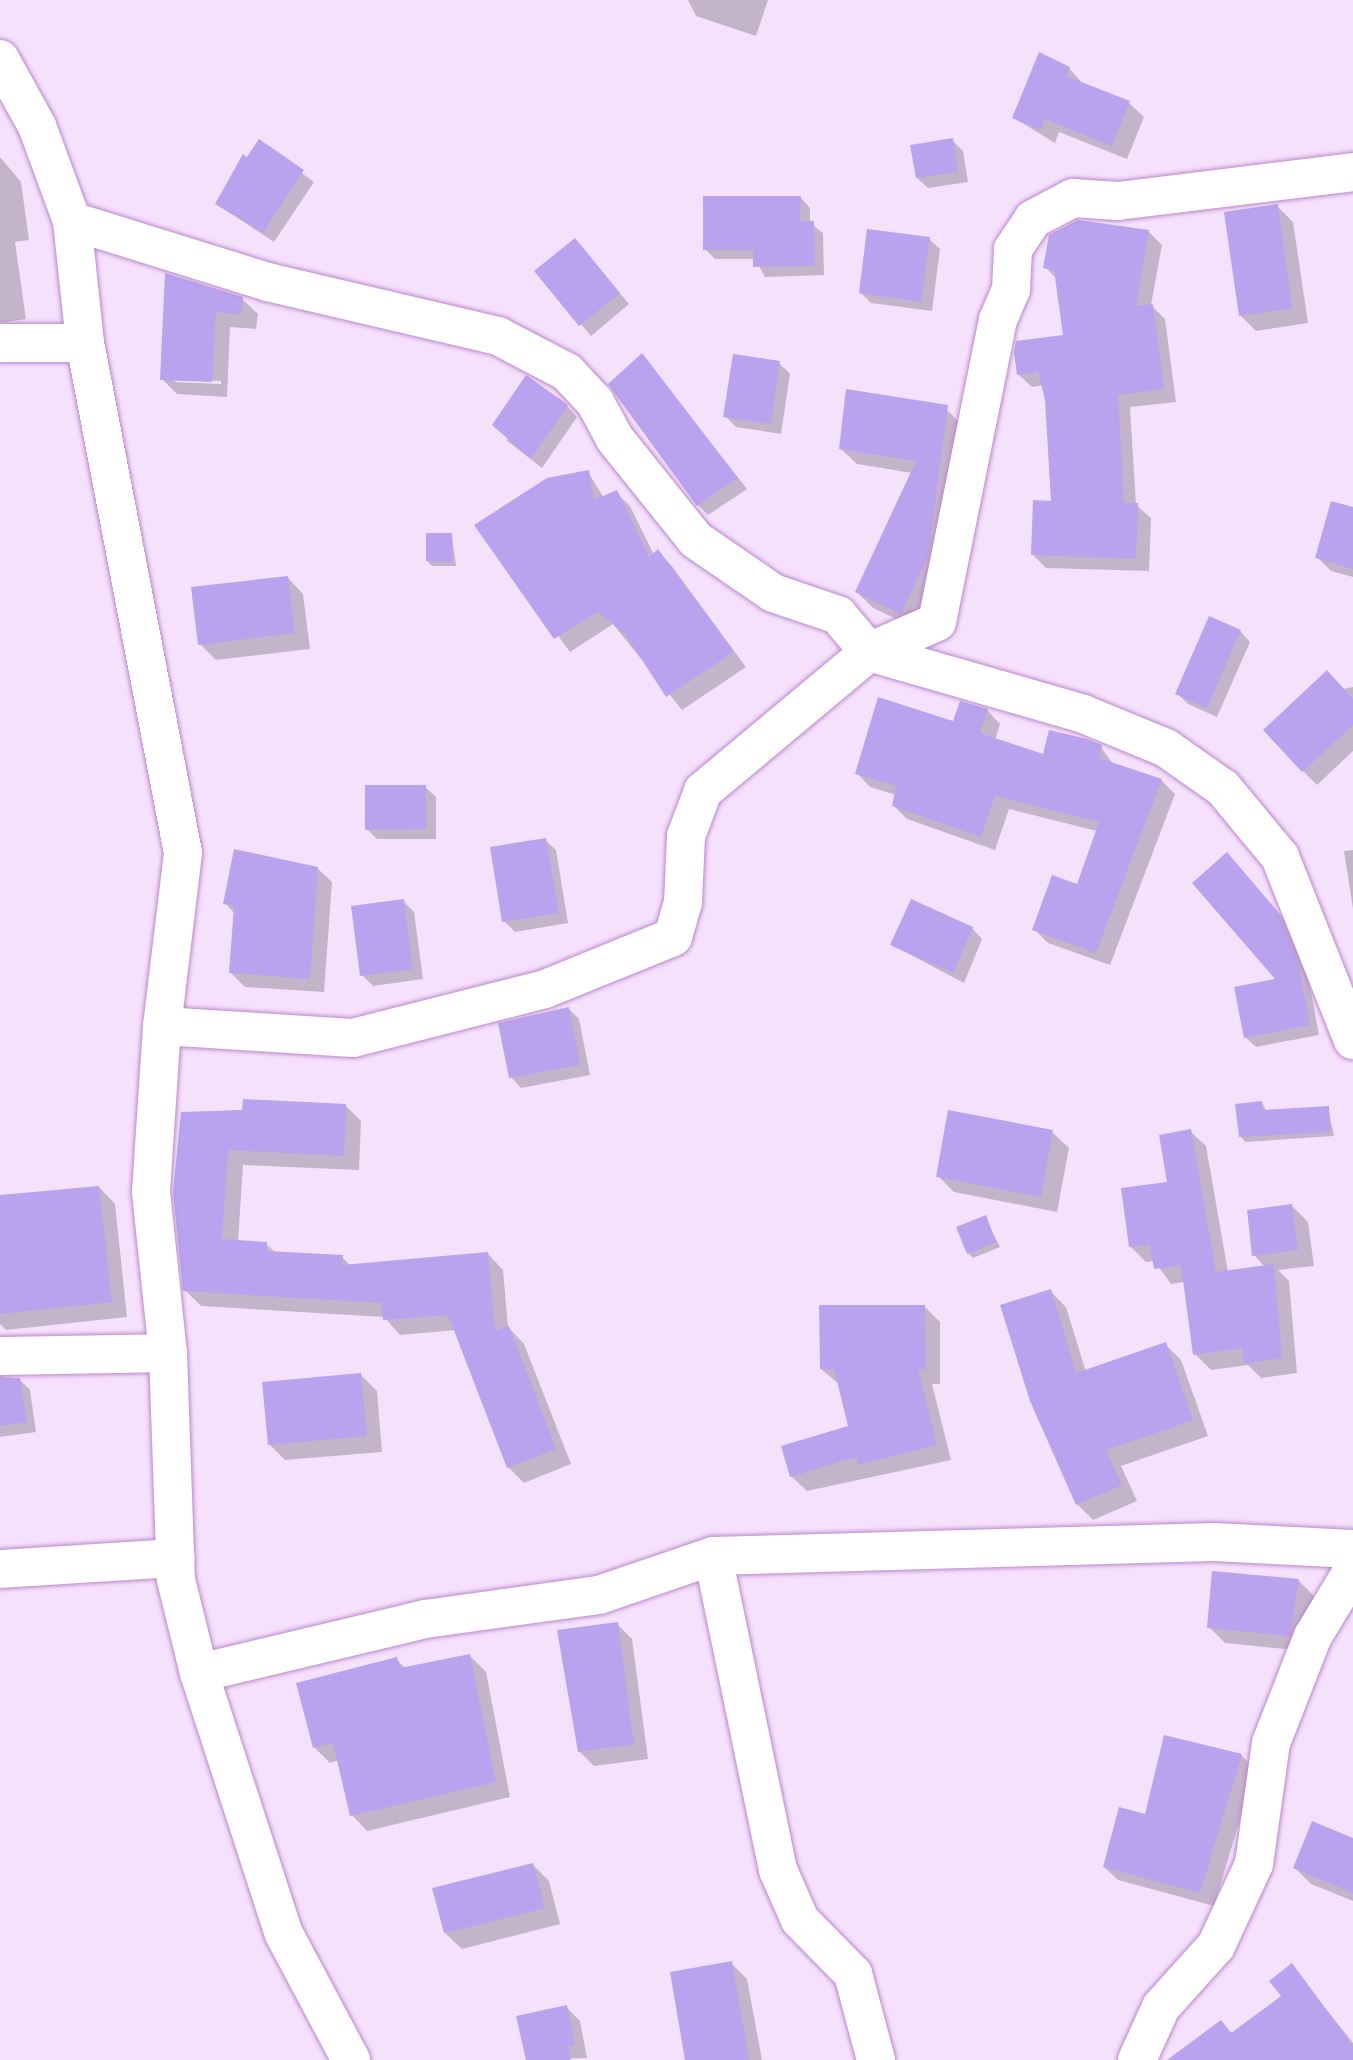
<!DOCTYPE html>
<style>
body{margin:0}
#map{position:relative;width:1353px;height:2060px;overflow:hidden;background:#f6e1fd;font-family:Merriweather,serif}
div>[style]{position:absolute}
.shadow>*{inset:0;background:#0003}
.building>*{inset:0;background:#b9a2ee}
.roads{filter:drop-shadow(0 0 2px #ba88ca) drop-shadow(0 0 2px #ba88ca)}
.minor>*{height:38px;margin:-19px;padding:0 19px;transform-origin:19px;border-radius:19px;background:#fff}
span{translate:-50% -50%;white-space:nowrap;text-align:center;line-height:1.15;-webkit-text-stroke:7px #fff;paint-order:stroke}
</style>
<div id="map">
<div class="shadow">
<div style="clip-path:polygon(688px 0,768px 0,756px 36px,696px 16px)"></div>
<div style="clip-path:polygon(1069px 68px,1083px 84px,1129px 103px,1144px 117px,1127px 159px,1059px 132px,1055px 143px,1014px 118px)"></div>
<div style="clip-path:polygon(952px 140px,963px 151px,968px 182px,928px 188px,917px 178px)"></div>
<div style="clip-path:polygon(259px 142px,314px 182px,274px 242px,217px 204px)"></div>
<div style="clip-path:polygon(0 157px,21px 182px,29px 240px,15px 242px,26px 319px,0 323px)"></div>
<div style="clip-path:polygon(800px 197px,810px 208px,810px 223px,823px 233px,824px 275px,765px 277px,755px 259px,715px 259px,705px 249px)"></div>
<div style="clip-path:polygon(1277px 206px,1293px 222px,1308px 323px,1256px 331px,1240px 315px)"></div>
<div style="clip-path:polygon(1149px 232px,1162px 245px,1151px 305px,1165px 319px,1176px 402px,1130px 407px,1136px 505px,1151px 518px,1149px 571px,1046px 568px,1033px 555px,1053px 502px,1047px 400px,1043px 385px,1032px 387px,1018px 374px,1065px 337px,1057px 279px,1045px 267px)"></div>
<div style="clip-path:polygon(929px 239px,940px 249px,932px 311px,871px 303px,860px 292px)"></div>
<div style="clip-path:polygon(575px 240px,629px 304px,591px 336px,537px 272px)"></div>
<div style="clip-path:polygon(evenodd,167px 275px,242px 299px,258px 314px,256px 329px,230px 327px,227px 397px,177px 394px,162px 379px,167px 275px,175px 379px,221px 381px,221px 384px,175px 382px,175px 379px)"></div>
<div style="clip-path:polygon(642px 356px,747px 489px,708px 515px,698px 505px)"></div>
<div style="clip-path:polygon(779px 363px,790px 374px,781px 434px,736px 427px,725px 416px)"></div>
<div style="clip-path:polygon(567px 406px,577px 417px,542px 468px,506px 440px)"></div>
<div style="clip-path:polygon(947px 410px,963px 426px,918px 629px,873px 608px,857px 592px,912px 473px,857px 464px,840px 448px)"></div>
<div style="clip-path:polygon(588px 472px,604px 498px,616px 492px,630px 506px,654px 555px,658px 552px,671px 565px,746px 667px,682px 710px,613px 624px,570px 652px,477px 525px)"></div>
<div style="clip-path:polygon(1353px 509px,1353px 577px,1331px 571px,1317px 557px)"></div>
<div style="clip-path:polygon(452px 535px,456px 566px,432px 566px,427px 561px)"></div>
<div style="clip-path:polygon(287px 577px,303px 594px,310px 649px,216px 660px,200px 644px)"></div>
<div style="clip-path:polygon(1240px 631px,1250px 642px,1217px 717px,1188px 704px,1177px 693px)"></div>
<div style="clip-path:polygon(1353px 687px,1353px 751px,1317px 785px,1303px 771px,1343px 689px)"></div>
<div style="clip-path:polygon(987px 710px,1000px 724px,995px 740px,1044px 757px,1101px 747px,1113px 764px,1161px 780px,1175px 794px,1110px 965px,1048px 943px,1034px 929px,1078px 886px,1097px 831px,1009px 809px,995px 850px,907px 819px,894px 806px,896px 795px,870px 787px,857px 773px)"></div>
<div style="clip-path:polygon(425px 787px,436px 797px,436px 839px,377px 839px,367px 829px)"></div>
<div style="clip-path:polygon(545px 840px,556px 850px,568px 923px,515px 932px,504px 921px)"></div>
<div style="clip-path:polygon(1353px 850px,1353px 909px,1344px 851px)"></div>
<div style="clip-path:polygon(1237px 865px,1289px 925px,1307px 970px,1319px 1035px,1256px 1047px,1245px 1037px,1278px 980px)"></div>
<div style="clip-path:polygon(317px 868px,332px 882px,324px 992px,245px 987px,231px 973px,235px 914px,225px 903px)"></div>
<div style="clip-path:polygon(403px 901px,414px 912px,423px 979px,373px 986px,362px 975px)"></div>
<div style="clip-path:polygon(972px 928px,982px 939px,964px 983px,892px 945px)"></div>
<div style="clip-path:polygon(569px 1009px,579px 1019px,590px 1075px,521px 1088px,511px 1077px)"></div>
<div style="clip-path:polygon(1262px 1103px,1267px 1112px,1328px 1108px,1334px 1136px,1245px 1142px,1241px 1137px)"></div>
<div style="clip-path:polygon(345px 1105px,361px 1121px,359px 1170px,243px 1165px,238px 1242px,266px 1244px,276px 1253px,342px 1257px,351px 1266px,488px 1254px,503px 1270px,508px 1327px,524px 1344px,571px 1464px,524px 1483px,508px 1467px,456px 1330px,400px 1335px,384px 1317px,201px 1306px,185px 1290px,183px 1113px)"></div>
<div style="clip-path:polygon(1190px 1131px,1206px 1146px,1228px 1272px,1265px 1267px,1254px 1255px,1292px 1206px,1308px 1222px,1314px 1266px,1278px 1270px,1289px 1281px,1297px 1373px,1261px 1378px,1248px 1365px,1211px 1370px,1195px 1354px,1185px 1282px,1171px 1284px,1154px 1261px,1146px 1262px,1131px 1247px,1169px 1183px)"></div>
<div style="clip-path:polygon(1052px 1132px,1069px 1148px,1057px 1212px,954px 1192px,938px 1176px)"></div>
<div style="clip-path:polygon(99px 1187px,115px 1204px,127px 1317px,6px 1330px,0 1324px,0 1197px)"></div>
<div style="clip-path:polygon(985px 1217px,1000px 1247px,973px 1258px,968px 1253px)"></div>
<div style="clip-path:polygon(1050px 1291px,1066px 1307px,1086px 1372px,1165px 1344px,1181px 1360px,1208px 1436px,1121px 1466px,1137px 1501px,1093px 1520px,1077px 1504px)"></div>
<div style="clip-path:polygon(925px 1307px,940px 1322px,940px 1384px,932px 1384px,951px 1460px,807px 1491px,791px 1476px,850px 1427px,839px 1384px,821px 1369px)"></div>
<div style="clip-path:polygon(361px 1375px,377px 1391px,382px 1452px,285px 1460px,269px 1444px)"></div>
<div style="clip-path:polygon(0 1376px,19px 1379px,30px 1390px,36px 1432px,0 1437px)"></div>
<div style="clip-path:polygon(1298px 1580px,1314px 1596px,1305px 1651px,1225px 1643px,1209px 1627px)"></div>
<div style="clip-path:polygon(617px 1624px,632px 1639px,648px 1759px,594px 1766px,579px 1751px)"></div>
<div style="clip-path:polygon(470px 1656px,486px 1672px,510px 1797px,367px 1831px,352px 1815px,339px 1760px,330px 1763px,314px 1747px,396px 1659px,406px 1669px)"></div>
<div style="clip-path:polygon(1241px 1755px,1255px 1769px,1214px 1906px,1118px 1880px,1104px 1867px)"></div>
<div style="clip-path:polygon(1353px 1840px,1353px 1901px,1311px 1884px,1295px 1868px)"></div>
<div style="clip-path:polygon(533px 1865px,549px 1881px,560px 1924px,462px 1949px,445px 1933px)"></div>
<div style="clip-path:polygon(731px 1963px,747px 1979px,762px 2060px,687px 2060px)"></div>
<div style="clip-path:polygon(1292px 1966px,1353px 2043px,1353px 2060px,1183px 2060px,1221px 2022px,1233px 2034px,1283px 1996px)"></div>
<div style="clip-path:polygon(566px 2007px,580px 2021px,587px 2058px,528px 2060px)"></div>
</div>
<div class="building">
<div style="clip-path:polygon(1039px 52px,1070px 67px,1066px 76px,1130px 101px,1112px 146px,1045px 119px,1041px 130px,1012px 118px)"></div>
<div style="clip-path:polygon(953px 138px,958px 172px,916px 178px,910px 145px)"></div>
<div style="clip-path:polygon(259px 139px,304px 170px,263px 233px,215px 204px,243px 154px,247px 157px)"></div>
<div style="clip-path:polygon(703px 196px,801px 196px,800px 221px,814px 221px,815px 266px,753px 267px,753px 250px,703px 250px)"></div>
<div style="clip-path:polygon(1278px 204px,1292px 308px,1239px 316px,1224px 212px)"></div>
<div style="clip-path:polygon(1078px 220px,1149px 230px,1136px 306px,1153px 304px,1164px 389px,1118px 395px,1124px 503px,1138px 503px,1136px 559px,1031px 555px,1033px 500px,1051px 501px,1045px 400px,1038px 372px,1017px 375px,1014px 352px,1016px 341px,1063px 335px,1054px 270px,1043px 268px,1049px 235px)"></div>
<div style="clip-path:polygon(867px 229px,930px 237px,921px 302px,859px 293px)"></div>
<div style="clip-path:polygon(575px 238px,620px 293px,579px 326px,534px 271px)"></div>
<div style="clip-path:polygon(165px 273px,243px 297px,241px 315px,216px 312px,212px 382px,160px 380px)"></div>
<div style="clip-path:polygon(642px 353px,738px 478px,697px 506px,608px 384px)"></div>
<div style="clip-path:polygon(733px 354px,780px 361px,771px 424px,723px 417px)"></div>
<div style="clip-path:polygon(526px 375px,568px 405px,531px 459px,492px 425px)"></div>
<div style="clip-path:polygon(846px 389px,948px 405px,928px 556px,901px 614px,855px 592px,916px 461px,839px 449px)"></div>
<div style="clip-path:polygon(589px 470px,594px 500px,617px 490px,649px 557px,658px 549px,734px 652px,666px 697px,626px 635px,598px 612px,554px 639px,474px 525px,547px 478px)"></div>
<div style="clip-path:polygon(1331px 501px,1353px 507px,1353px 569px,1315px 558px)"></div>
<div style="clip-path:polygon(426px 533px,452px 533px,452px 562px,426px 561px)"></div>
<div style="clip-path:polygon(288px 576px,295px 633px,198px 645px,191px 587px)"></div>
<div style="clip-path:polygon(1209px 616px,1241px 630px,1207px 708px,1175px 694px)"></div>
<div style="clip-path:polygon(1327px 670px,1353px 699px,1353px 725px,1302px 772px,1263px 730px)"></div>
<div style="clip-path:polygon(878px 697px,953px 721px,960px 701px,988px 709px,980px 733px,1043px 754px,1049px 730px,1087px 739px,1102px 745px,1099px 758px,1162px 779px,1096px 953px,1032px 930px,1052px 875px,1077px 884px,1099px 822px,995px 796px,981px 837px,892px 806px,896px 786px,855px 774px)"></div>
<div style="clip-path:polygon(365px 785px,426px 785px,426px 829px,365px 830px)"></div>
<div style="clip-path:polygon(546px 838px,559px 913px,502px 922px,490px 847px)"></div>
<div style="clip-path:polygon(234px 849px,318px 867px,310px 979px,229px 973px,234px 906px,223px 904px)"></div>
<div style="clip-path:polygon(1227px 852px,1278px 912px,1297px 958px,1310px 1025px,1244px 1038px,1234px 987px,1275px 979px,1192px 883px)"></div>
<div style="clip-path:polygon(404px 899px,413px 969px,360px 976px,351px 906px)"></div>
<div style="clip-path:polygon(911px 899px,973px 927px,953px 973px,890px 945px)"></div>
<div style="clip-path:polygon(569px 1007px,580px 1065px,509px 1078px,498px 1023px)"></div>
<div style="clip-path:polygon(243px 1099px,346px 1104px,344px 1156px,228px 1150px,222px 1239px,267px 1242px,266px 1251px,343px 1255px,342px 1265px,488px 1252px,495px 1331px,509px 1326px,556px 1449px,507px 1468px,448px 1315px,383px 1320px,382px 1303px,183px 1291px,173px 1192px,181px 1112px,242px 1110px)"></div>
<div style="clip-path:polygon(1262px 1101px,1263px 1110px,1329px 1106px,1330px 1132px,1239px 1137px,1235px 1104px)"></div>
<div style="clip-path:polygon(948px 1110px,1053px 1130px,1041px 1197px,936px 1177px)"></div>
<div style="clip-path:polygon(1191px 1129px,1216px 1272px,1274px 1264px,1282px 1358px,1244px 1364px,1242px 1348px,1193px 1355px,1181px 1265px,1154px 1269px,1150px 1245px,1129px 1247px,1121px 1188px,1167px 1182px,1159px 1135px)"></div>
<div style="clip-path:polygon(99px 1186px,112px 1302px,0 1314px,0 1195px)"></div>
<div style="clip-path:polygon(1292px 1204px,1298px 1250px,1252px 1256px,1247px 1210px)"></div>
<div style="clip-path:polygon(986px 1215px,996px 1242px,967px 1254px,956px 1227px)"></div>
<div style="clip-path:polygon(1051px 1289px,1076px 1373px,1166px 1342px,1193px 1420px,1106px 1450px,1122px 1485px,1076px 1505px,1030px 1401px,1000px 1305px)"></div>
<div style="clip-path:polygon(819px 1305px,925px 1305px,926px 1369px,918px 1369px,937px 1445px,858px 1465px,856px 1457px,790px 1477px,781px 1446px,848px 1426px,834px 1369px,820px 1369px)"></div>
<div style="clip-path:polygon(361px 1373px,367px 1436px,268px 1445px,262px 1382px)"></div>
<div style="clip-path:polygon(0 1378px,20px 1378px,27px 1422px,0 1426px)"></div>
<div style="clip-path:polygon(1212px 1571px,1299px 1579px,1290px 1636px,1207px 1628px)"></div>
<div style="clip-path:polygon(618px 1622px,634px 1744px,578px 1752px,557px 1630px)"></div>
<div style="clip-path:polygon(470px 1654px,496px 1782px,350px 1816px,333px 1743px,313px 1748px,296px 1683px,397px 1657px,400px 1668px)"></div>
<div style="clip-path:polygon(1164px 1735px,1242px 1754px,1200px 1893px,1103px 1867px,1119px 1807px,1145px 1814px)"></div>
<div style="clip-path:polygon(1312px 1821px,1353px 1838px,1353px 1893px,1293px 1868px)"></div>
<div style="clip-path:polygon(533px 1863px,545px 1908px,444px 1933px,432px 1888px)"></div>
<div style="clip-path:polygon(732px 1961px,749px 2060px,685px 2060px,670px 1972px)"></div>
<div style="clip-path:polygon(1292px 1963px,1353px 2046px,1353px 2060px,1167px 2060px,1221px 2020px,1231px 2033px,1281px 1996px,1269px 1981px)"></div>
<div style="clip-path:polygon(567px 2005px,575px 2045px,568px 2046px,571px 2060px,526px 2060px,516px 2016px)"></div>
</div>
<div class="roads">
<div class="minor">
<div style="left:0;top:59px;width:77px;rotate:61.1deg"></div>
<div style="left:37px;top:126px;width:101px;rotate:69.8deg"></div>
<div style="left:72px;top:221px;width:123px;rotate:83.9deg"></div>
<div style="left:85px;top:343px;width:519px;rotate:79.12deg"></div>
<div style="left:183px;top:853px;width:174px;rotate:96.9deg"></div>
<div style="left:162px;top:1026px;width:166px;rotate:93.8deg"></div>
<div style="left:151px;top:1192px;width:162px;rotate:84deg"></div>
<div style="left:168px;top:1353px;width:227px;rotate:88deg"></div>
<div style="left:176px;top:1580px;width:96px;rotate:76.1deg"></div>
<div style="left:199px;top:1673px;width:274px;rotate:72deg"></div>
<div style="left:284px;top:1934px;width:143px;rotate:62deg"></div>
<div style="left:72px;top:221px;width:205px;rotate:17.3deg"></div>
<div style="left:268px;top:282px;width:236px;rotate:13.2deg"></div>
<div style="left:498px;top:336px;width:78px;rotate:27.6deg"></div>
<div style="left:567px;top:372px;width:41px;rotate:47deg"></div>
<div style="left:595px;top:402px;width:42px;rotate:61.6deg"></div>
<div style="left:615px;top:439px;width:129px;rotate:51.3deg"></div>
<div style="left:696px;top:540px;width:93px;rotate:34.5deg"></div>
<div style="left:773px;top:593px;width:69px;rotate:18.7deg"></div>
<div style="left:838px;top:615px;width:48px;rotate:50deg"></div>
<div style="left:869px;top:652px;width:221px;rotate:16.1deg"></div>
<div style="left:1081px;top:713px;width:92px;rotate:22.4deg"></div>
<div style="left:1166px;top:748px;width:70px;rotate:35.1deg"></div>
<div style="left:1223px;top:788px;width:89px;rotate:50.4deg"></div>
<div style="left:1280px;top:857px;width:197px;rotate:68.3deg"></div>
<div style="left:0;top:343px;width:85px"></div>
<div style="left:162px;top:1026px;width:191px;rotate:3.6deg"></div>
<div style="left:353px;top:1038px;width:198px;rotate:-14.3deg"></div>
<div style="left:545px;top:989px;width:138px;rotate:-22.1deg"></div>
<div style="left:673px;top:937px;width:35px;rotate:-74deg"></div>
<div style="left:683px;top:903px;width:67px;rotate:-87.4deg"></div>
<div style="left:686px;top:836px;width:48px;rotate:-69.3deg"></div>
<div style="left:703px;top:791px;width:217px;rotate:-39.9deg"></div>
<div style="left:869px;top:652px;width:74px;rotate:-23.8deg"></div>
<div style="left:937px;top:622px;width:308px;rotate:-78.6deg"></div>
<div style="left:998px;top:320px;width:33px;rotate:-67deg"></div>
<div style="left:1011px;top:290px;width:41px;rotate:-87.2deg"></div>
<div style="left:1013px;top:249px;width:36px;rotate:-56deg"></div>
<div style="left:1033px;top:219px;width:45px;rotate:-27.7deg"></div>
<div style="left:1073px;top:198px;width:45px;rotate:3.8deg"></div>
<div style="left:1118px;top:201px;width:237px;rotate:-7deg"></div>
<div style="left:0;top:1356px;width:168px;rotate:-1deg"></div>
<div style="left:713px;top:1556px;width:321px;rotate:78.3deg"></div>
<div style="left:778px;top:1870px;width:55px;rotate:66.3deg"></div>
<div style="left:800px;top:1920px;width:76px;rotate:45.5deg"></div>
<div style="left:853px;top:1974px;width:89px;rotate:75deg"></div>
<div style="left:0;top:1569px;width:176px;rotate:-3.6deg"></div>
<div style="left:199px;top:1673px;width:232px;rotate:-13.4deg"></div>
<div style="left:425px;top:1619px;width:176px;rotate:-7.9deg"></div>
<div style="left:599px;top:1595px;width:120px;rotate:-18.9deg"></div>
<div style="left:713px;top:1556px;width:501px;rotate:-1.6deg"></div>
<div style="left:1214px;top:1542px;width:139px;rotate:2.9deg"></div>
<div style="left:1137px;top:2060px;width:58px;rotate:-65.6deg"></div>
<div style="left:1161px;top:2007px;width:82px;rotate:-48deg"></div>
<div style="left:1216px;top:1946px;width:90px;rotate:-65.1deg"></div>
<div style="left:1254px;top:1864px;width:122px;rotate:-82deg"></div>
<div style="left:1271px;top:1743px;width:115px;rotate:-68.6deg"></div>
<div style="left:1313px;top:1636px;width:77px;rotate:-58.8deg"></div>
</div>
</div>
</div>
